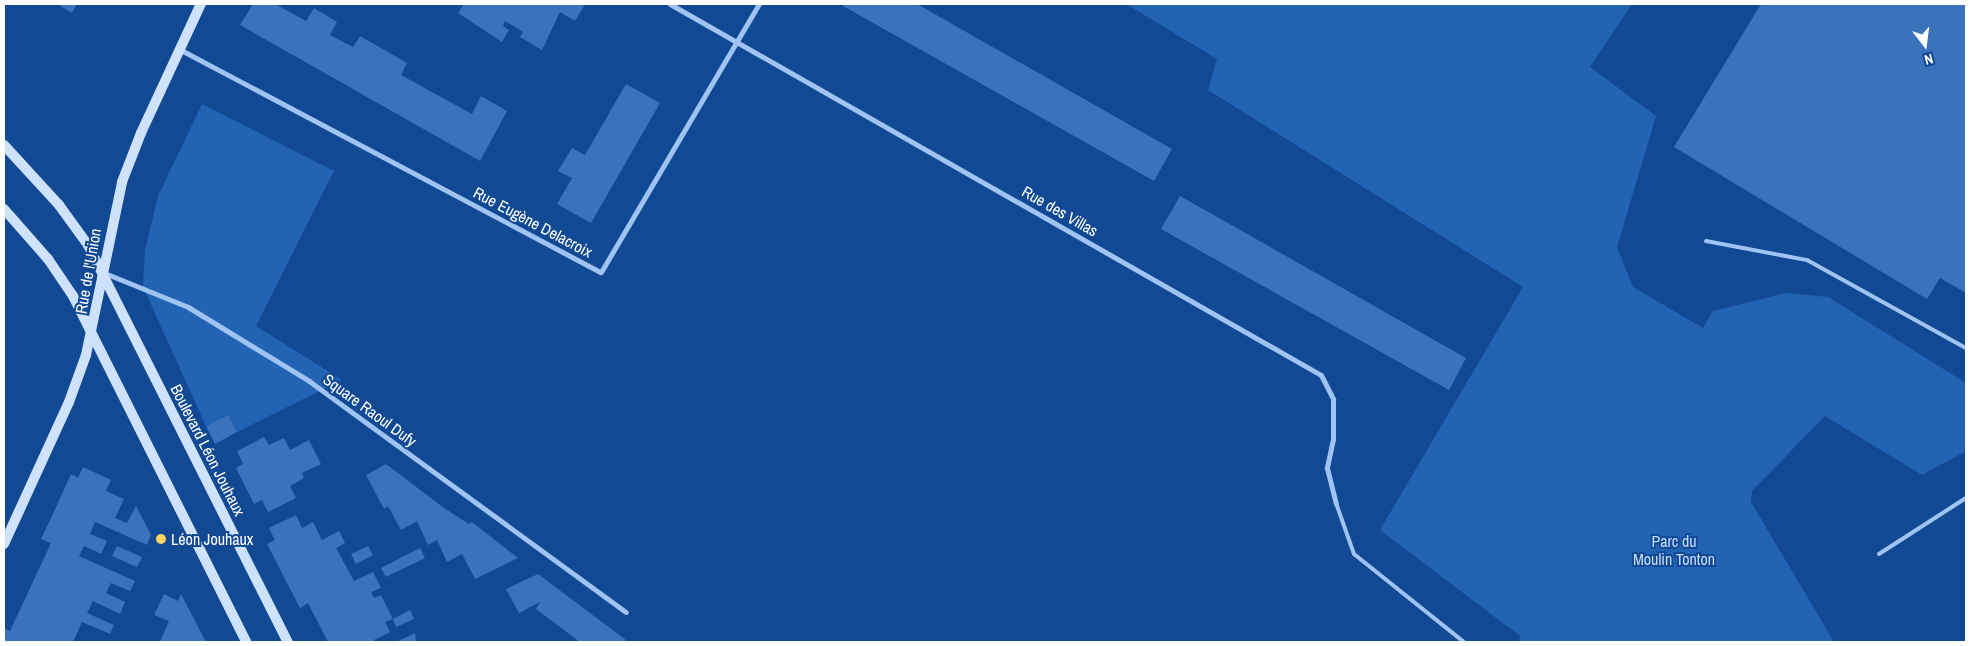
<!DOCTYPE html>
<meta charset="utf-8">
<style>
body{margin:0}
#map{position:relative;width:1970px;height:646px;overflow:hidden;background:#114994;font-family:"Archivo Narrow",sans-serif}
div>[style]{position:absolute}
.green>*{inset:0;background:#2363b3}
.building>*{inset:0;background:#3a73bc}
.lane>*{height:4px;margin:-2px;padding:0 2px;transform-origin:2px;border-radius:2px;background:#9fc4f3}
.street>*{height:5px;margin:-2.5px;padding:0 2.5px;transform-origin:2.5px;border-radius:2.5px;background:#9fc4f3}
.secondary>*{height:10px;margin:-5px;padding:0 5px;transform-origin:5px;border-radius:5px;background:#cfe2fd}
.dots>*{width:14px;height:14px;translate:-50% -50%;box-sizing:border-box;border:2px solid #114994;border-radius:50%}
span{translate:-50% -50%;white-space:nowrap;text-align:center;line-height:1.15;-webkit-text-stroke:4px #114994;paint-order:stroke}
.street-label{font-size:16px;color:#fff}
.poi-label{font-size:16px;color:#fff}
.left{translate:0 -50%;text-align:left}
.park-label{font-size:16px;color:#c7dffd}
.frame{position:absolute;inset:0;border:5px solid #fff;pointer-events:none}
.north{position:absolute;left:1900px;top:20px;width:50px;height:50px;-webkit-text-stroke:4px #114994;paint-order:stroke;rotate:165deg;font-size:14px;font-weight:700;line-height:20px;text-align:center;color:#fff}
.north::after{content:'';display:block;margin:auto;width:18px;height:22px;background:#fff;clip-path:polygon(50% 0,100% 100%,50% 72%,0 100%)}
</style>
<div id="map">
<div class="green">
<div style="clip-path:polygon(1126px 4px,1632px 4px,1590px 67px,1656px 116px,1617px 247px,1633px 287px,1703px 328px,1713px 311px,1786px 293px,1828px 297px,1966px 383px,1966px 451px,1922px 475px,1825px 416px,1752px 491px,1751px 502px,1834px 642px,1519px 642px,1520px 636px,1380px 530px,1523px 287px,1208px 90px,1217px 59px)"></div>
<div style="clip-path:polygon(202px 104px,334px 171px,256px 326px,342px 380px,237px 432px,228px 415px,206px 426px,143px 287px,145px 250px,158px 196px)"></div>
</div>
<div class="building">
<div style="clip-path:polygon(57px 4px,77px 4px,72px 13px)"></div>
<div style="clip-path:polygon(253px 4px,275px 4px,306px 21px,314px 8px,337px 22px,330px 35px,353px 47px,360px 36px,407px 63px,401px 75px,472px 114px,481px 96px,507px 111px,480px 161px,240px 25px)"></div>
<div style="clip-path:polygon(464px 4px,585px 4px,575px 21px,560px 12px,542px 50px,520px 37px,523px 32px,505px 21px,503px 26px,509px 30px,502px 42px,458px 13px)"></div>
<div style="clip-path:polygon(845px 4px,917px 4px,1172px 149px,1154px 181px,843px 6px)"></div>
<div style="clip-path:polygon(1761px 4px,1966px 4px,1966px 293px,1940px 278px,1927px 299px,1674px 147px)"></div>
<div style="clip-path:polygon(626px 84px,660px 103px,591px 223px,557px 204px,572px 178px,558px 171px,572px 148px,585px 155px)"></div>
<div style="clip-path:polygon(1180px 196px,1466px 358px,1449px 390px,1161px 229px)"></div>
<div style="clip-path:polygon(228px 415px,237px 432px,215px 444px,206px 426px)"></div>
<div style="clip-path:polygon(264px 437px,269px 445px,284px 438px,290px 450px,309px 440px,321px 464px,302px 473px,304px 478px,290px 486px,296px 498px,268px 512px,262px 500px,254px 504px,236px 468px,243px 464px,237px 451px)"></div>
<div style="clip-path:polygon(386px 464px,444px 508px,469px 524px,472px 522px,518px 558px,475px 579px,462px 554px,447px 562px,437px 540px,428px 545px,417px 521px,401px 530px,388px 506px,384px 509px,366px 475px)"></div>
<div style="clip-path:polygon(83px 467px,111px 480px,106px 491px,124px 499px,115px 518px,127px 523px,136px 506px,151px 535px,147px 545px,95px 522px,90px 534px,107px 541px,101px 554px,84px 546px,79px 556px,135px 581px,130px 591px,111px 583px,106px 593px,125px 602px,120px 614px,93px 601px,87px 613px,114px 625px,110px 634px,82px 622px,73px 642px,4px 642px,4px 628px,10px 631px,51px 543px,41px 539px,52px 516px,71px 474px,78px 478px)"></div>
<div style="clip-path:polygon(296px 515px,302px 528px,313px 522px,322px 540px,339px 531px,345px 543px,336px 548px,354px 581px,373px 572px,381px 588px,371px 592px,374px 598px,381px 595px,393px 619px,385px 622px,390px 632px,374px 640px,375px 642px,328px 642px,308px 603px,300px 608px,267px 544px,275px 540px,269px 528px)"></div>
<div style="clip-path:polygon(117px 546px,142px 557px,137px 567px,112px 556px)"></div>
<div style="clip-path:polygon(368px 546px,373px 555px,356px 564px,351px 554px)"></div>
<div style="clip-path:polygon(420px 548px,425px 558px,386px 577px,381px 568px)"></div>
<div style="clip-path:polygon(538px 574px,626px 640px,624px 642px,580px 642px,536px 609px,540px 602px,519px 613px,506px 589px)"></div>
<div style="clip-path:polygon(164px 594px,178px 601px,181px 594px,206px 642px,160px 642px,169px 621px,154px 615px)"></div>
<div style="clip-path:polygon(410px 610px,414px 619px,396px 627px,393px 619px)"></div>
<div style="clip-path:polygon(415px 633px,416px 642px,396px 642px)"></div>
</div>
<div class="lane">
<div style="left:1706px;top:241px;width:103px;rotate:10.7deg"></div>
<div style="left:1807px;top:260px;width:182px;rotate:29deg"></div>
<div style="left:1336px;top:503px;width:54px;rotate:70.6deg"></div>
<div style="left:1354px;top:554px;width:141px;rotate:38.7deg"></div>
<div style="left:1879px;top:554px;width:103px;rotate:-32.8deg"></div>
</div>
<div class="street">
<div style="left:670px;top:4px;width:749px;rotate:29.68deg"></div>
<div style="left:1321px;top:375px;width:27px;rotate:63deg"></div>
<div style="left:1333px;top:399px;width:40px;rotate:90deg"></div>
<div style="left:1333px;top:439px;width:30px;rotate:102deg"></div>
<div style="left:1327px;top:468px;width:36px;rotate:76deg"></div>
<div style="left:179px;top:49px;width:477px;rotate:27.9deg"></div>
<div style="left:601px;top:272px;width:311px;rotate:-59.5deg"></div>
<div style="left:102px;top:272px;width:93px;rotate:22.1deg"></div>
<div style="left:188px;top:307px;width:142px;rotate:31.4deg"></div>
<div style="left:309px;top:381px;width:392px;rotate:36.1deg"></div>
</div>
<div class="secondary">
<div style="left:4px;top:145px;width:81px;rotate:47.5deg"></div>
<div style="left:59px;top:205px;width:49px;rotate:54.1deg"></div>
<div style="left:88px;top:245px;width:445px;rotate:63.3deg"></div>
<div style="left:4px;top:209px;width:67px;rotate:48.7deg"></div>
<div style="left:48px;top:259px;width:45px;rotate:56deg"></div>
<div style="left:73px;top:296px;width:387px;rotate:63.4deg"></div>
<div style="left:4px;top:544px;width:156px;rotate:-65.4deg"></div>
<div style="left:69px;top:402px;width:50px;rotate:-70.1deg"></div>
<div style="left:86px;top:355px;width:177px;rotate:-78.2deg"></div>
<div style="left:122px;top:182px;width:53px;rotate:-68.8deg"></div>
<div style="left:141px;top:133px;width:142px;rotate:-65.1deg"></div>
</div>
<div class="dots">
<div style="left:161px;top:539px;background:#ffd361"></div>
</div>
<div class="street-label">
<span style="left:1060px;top:211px;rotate:30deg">Rue des Villas</span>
<span style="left:533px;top:222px;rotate:28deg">Rue Eugène Delacroix</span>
<span style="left:88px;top:271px;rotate:-80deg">Rue de l'Union</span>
<span style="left:370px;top:410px;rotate:36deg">Square Raoul Dufy</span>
<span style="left:208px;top:450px;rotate:63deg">Boulevard Léon Jouhaux</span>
</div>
<div class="poi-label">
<span class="left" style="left:171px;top:539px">Léon Jouhaux</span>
</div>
<div class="park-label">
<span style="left:1674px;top:550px">Parc du<br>Moulin Tonton</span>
</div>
<div class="frame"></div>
<div class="north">N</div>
</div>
